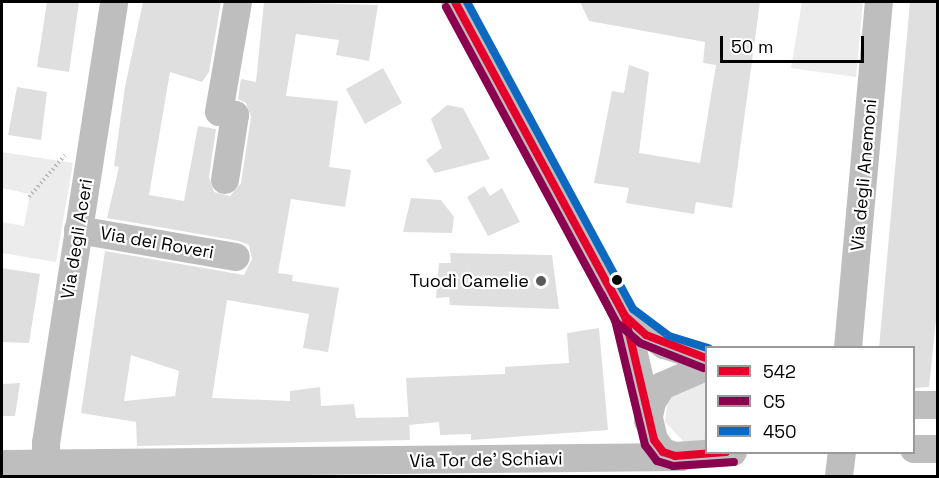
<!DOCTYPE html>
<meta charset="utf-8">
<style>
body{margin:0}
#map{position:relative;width:939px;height:478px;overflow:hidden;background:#fff;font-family:"Space Grotesk",sans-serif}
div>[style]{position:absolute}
.green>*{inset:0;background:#ececec}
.building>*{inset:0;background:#dfdfdf}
.path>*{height:4px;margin-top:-2px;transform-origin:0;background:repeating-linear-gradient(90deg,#b9b9b9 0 1.5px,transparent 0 4.5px)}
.minor>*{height:28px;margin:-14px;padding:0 14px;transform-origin:14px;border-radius:14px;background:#bebebe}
.bus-1>*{height:8px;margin:-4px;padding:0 4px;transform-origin:4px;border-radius:4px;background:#e4002b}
.bus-2>*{height:8px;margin:-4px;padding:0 4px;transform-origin:4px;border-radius:4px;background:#8b004f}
.bus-3>*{height:8px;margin:-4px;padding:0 4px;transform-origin:4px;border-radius:4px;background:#0c69bf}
.dots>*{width:16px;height:16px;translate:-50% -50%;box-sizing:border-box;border:3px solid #fff;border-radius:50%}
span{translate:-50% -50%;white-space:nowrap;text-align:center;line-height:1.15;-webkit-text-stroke:4.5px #fff;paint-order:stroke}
.street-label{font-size:18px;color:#000}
.poi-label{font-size:18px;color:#000}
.right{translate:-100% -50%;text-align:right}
.frame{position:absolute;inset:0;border:3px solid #000;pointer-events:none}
.legend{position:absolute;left:705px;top:346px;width:210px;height:108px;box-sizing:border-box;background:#fff;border:2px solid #999;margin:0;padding:8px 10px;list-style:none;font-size:18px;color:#000}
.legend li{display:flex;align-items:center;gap:12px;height:30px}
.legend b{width:30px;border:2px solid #999}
.scale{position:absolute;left:720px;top:36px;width:144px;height:27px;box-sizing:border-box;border:3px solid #000;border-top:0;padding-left:8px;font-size:18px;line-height:21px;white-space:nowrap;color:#000;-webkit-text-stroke:4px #fff;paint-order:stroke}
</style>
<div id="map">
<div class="green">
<div style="clip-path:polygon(802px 2px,863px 2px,856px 77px,791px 68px)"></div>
<div style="clip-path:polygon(2px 152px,73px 163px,56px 262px,2px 253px,2px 222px,24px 226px,30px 194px,2px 188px)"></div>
<div style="clip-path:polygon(706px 381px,706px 442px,683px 441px,665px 422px,668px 395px)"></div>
</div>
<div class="building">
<div style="clip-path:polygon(47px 2px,79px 2px,69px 72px,37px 67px)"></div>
<div style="clip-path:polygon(evenodd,143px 2px,221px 2px,209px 72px,202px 82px,170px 72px,149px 195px,184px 201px,198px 126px,216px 129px,209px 177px,214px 192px,230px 196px,241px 183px,251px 117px,246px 103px,238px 99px,241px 79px,256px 82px,264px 2px,378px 5px,369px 61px,336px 55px,339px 40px,296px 34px,286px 96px,338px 101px,329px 167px,351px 170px,345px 207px,291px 199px,278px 273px,293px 275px,292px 281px,339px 288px,328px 352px,303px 348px,309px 314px,227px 300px,212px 398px,290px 401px,290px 391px,320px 387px,321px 406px,354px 404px,356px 418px,409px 417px,410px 440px,137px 446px,136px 422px,81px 413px,105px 251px,244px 275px,252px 259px,249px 245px,239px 241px,107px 218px,119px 167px,114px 166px,125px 87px,143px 2px,131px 355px,179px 371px,175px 396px,124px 401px,131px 355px)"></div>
<div style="clip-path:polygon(580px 2px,760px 2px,732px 208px,696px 202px,694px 214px,626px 203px,629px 188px,594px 183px,612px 91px,624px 93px,629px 65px,649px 72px,639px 153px,700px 163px,716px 65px,703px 63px,705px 42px,589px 21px)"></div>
<div style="clip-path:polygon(910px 2px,938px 2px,938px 301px,929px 387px,914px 388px,914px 348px,879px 348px)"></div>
<div style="clip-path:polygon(383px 68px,402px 103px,365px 124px,346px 89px)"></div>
<div style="clip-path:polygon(17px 87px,47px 92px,41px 140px,8px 135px)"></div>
<div style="clip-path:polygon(447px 105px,463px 108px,490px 159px,435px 173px,426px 160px,442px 148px,431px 119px)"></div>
<div style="clip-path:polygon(484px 186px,490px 196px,502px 188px,520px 222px,488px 236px,467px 197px)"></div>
<div style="clip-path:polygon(411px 198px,441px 200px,454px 217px,452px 233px,403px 232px)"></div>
<div style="clip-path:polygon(450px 253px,552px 255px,559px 309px,450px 305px,449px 297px,436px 298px,439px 263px,451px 263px)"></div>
<div style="clip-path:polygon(2px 268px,40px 274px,29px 343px,2px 342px)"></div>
<div style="clip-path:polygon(599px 328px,608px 430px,471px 440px,471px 434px,440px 435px,439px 422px,409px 425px,406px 378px,505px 374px,505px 367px,569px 363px,567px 333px)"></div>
<div style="clip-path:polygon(20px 383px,15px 416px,2px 416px,2px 384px)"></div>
</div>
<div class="path">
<div style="left:29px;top:197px;width:55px;rotate:-49.4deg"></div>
</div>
<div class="minor">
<div style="left:455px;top:2px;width:357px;rotate:61.6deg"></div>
<div style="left:625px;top:316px;width:127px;rotate:76.8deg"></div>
<div style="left:654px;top:440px;width:15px;rotate:53deg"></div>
<div style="left:663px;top:452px;width:13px;rotate:18deg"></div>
<div style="left:675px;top:456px;width:58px;rotate:-3.9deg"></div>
<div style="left:225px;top:180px;width:66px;rotate:-81.3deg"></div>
<div style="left:235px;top:115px;width:16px;rotate:-169deg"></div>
<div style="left:219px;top:112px;width:112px;rotate:-80.2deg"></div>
<div style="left:78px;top:230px;width:160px;rotate:9.7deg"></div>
<div style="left:625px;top:316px;width:49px;rotate:36.6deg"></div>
<div style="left:664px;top:345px;width:44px;rotate:17.2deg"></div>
<div style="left:848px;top:348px;width:347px;rotate:-84.9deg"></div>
<div style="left:914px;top:405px;width:24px"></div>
<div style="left:648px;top:421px;width:19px;rotate:-78deg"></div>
<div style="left:652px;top:402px;width:19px;rotate:-58deg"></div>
<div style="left:662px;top:386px;width:48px;rotate:-23.4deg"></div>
<div style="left:914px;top:449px;width:24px"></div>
<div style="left:2px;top:464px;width:680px;rotate:-0.59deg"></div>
<div style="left:45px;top:476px;width:33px;rotate:-88deg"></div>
<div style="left:46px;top:443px;width:446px;rotate:-81.2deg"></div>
<div style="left:839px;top:476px;width:24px;rotate:-83deg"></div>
</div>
<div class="bus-1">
<div style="left:455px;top:2px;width:357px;rotate:61.6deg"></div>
<div style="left:625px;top:316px;width:127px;rotate:76.8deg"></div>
<div style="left:654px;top:440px;width:15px;rotate:53deg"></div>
<div style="left:663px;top:452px;width:13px;rotate:18deg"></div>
<div style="left:675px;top:456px;width:51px;rotate:-4.5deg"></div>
<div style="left:611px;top:290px;width:30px;rotate:62deg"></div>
<div style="left:625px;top:316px;width:28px;rotate:42deg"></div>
<div style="left:646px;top:335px;width:64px;rotate:21deg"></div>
</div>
<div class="bus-2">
<div style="left:446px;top:7px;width:356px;rotate:61.6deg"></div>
<div style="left:615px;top:320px;width:129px;rotate:76.5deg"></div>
<div style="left:645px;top:445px;width:20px;rotate:53deg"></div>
<div style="left:657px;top:461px;width:17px;rotate:17deg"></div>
<div style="left:673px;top:466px;width:61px;rotate:-3.8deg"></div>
<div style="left:602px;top:295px;width:30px;rotate:63deg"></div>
<div style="left:616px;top:322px;width:32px;rotate:41deg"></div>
<div style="left:640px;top:343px;width:68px;rotate:21.6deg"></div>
</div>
<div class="bus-3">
<div style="left:467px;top:2px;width:349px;rotate:61.6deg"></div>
<div style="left:633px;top:309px;width:45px;rotate:36.9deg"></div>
<div style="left:669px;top:336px;width:41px;rotate:17.1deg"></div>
</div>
<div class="dots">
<div style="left:617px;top:280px;background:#000"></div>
<div style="left:541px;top:281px;background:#595959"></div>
</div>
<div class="street-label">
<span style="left:864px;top:175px;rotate:-85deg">Via degli Anemoni</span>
<span style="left:77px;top:239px;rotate:-81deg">Via degli Aceri</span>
<span style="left:157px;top:243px;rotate:10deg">Via dei Roveri</span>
<span style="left:486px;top:460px;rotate:-1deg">Via Tor de' Schiavi</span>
</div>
<div class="poi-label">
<span class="right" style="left:529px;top:281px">Tuodì Camelie</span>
</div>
<div class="frame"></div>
<ul class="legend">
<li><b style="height:8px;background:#e4002b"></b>542</li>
<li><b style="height:8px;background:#8b004f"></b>C5</li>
<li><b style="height:8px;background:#0c69bf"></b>450</li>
</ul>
<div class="scale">50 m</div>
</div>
